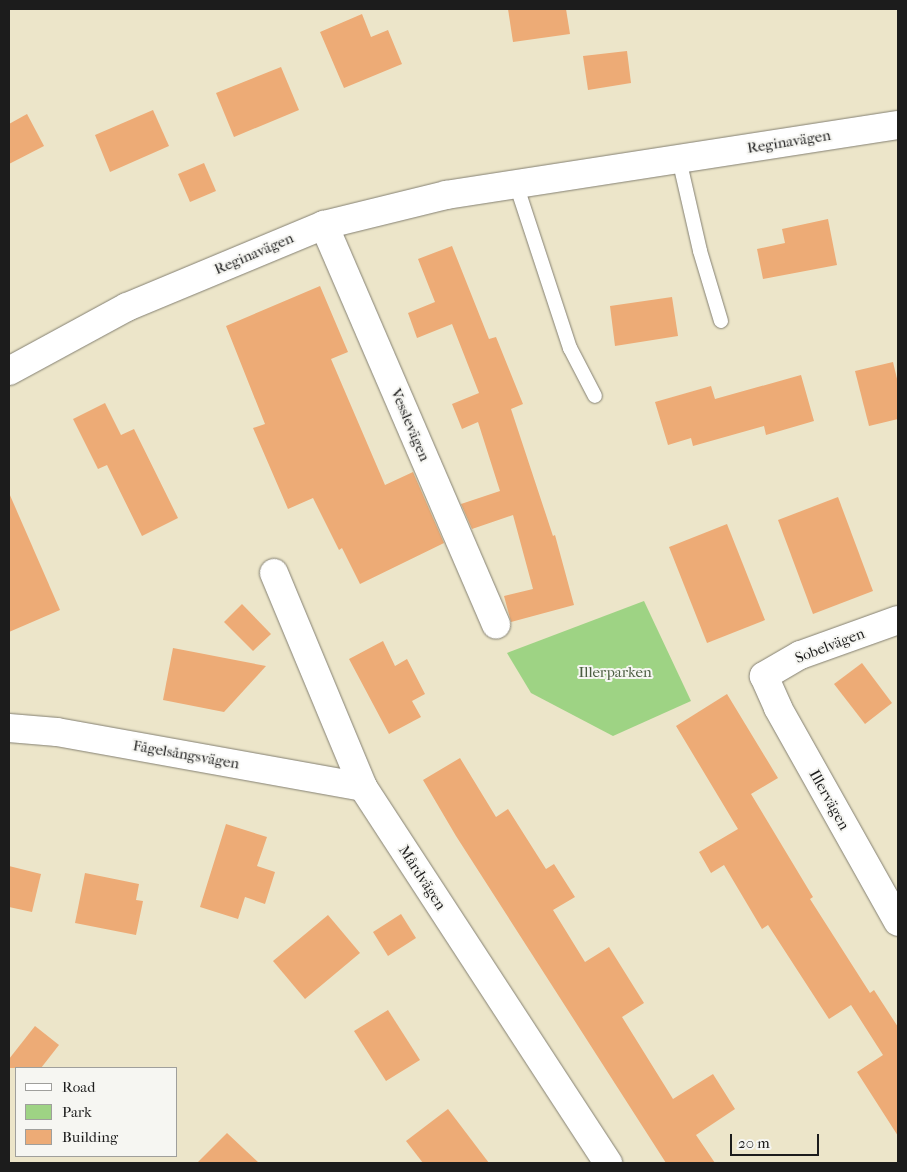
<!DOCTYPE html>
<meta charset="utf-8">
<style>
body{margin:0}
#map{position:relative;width:907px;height:1172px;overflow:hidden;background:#ece5c9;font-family:"IM FELL French Canon",serif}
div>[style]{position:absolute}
.green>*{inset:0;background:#9ed384}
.building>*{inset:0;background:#edab76}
.roads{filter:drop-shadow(0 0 1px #848072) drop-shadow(0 0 1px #848072)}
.service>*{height:14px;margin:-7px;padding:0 7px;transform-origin:7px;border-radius:7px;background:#fff}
.minor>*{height:28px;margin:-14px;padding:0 14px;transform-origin:14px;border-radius:14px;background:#fff}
span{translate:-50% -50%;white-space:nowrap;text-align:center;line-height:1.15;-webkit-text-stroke:4px #f6f6f2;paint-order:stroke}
.street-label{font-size:15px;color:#1c1c1c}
.park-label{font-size:15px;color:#4a5c40}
.frame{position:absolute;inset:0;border:10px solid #1c1c1c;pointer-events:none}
.legend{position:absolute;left:15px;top:1067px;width:162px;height:90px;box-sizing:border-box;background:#f6f6f2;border:1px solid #9f9f9c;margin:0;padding:6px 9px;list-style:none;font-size:15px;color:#1c1c1c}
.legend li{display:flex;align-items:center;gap:10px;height:25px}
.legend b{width:25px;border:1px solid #9f9f9c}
.scale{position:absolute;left:730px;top:1134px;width:89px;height:22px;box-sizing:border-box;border:2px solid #1c1c1c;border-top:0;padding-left:6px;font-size:15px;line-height:18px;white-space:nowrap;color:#1c1c1c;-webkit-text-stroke:4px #f6f6f2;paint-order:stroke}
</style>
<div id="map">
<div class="green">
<div style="clip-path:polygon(644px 601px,691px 701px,613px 736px,531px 693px,507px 653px)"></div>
</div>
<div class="building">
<div style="clip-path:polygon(508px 9px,566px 9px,570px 34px,513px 42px)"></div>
<div style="clip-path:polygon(362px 14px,371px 37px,388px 30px,402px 64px,344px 88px,320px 32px)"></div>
<div style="clip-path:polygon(627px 51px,631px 83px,588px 90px,583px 56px)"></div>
<div style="clip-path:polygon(281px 67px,299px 110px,234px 137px,216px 93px)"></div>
<div style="clip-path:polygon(153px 110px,169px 146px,110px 172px,95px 135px)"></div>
<div style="clip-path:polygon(27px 114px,44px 146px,9px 164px,9px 124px)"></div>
<div style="clip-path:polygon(204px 163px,216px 191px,190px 202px,178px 174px)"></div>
<div style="clip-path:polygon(828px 219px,837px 265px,763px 279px,757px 249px,785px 243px,782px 229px)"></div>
<div style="clip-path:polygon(452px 246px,489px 339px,496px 337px,523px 404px,511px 409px,553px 536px,555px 535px,574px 605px,511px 622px,504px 596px,533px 589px,513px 515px,472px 529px,461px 504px,500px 491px,478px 422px,462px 429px,452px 404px,479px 393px,452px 324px,417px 338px,408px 313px,435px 302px,418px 259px)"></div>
<div style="clip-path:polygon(320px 286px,348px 352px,331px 359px,385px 485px,413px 472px,444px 543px,360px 584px,342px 548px,339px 550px,313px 498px,288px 509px,253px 428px,265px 424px,226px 326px)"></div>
<div style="clip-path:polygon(672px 297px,678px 336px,615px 346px,610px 306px)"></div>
<div style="clip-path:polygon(893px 362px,898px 383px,898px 419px,869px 426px,855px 371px)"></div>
<div style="clip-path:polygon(801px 375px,814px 421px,766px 435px,764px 426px,693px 446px,691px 438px,668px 445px,655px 402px,711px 386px,715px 399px)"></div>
<div style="clip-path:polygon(105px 403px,121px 435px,134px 429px,178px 518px,142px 536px,107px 465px,98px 469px,73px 419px)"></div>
<div style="clip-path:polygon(9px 493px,60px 610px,9px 632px)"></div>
<div style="clip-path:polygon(838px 497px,873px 591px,813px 614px,778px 520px)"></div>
<div style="clip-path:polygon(727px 524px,765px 620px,707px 643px,669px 547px)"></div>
<div style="clip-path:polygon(242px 604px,271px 634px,253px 651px,224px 622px)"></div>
<div style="clip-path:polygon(383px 641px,395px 666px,407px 659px,425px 694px,412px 701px,421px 717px,389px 734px,349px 659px)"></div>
<div style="clip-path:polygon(173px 648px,266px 666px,224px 712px,163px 700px)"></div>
<div style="clip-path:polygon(862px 663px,892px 703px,865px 724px,834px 684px)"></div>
<div style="clip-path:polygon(727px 694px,778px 778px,751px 794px,813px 897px,810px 899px,870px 993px,874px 990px,898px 1027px,898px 1136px,857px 1072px,883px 1055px,851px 1005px,829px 1019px,768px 925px,762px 929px,724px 865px,711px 873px,699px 852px,738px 829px,676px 726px)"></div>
<div style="clip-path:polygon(460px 758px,496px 817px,508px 809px,546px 869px,554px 864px,575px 897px,553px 910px,585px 962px,609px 947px,644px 1003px,622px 1017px,673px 1099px,713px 1074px,735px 1109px,696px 1135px,715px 1163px,666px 1163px,456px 836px,423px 780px)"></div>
<div style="clip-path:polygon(226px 824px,267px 837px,257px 866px,275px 872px,265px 904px,245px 897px,238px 919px,200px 907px)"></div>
<div style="clip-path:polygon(9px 866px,41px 874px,32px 912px,9px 907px)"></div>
<div style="clip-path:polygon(85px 873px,139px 884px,136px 900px,143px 901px,136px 935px,75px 923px)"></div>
<div style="clip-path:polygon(401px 914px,416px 938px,388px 956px,373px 932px)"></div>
<div style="clip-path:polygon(328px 915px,360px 953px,305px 999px,273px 961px)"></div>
<div style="clip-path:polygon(388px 1010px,420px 1060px,386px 1081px,354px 1031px)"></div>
<div style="clip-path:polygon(35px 1026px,59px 1045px,41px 1068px,9px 1068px,9px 1059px)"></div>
<div style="clip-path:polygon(448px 1109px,489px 1163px,423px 1163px,406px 1141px)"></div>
<div style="clip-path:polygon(227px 1133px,259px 1163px,197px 1163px)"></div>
</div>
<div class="roads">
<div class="service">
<div style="left:679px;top:159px;width:94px;rotate:77.1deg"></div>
<div style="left:700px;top:251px;width:73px;rotate:73.3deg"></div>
<div style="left:516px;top:184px;width:173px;rotate:71.8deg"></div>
<div style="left:570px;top:348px;width:54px;rotate:62.5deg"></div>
</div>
<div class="minor">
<div style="left:324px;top:225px;width:435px;rotate:66.7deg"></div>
<div style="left:9px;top:371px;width:134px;rotate:-28.5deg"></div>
<div style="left:127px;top:307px;width:213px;rotate:-22.6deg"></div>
<div style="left:324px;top:225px;width:126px;rotate:-13.8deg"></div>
<div style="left:446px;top:195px;width:457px;rotate:-8.8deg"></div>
<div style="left:274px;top:573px;width:232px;rotate:67.4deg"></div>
<div style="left:363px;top:787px;width:449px;rotate:56.9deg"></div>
<div style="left:898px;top:620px;width:104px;rotate:160.3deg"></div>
<div style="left:800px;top:655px;width:42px;rotate:149.7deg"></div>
<div style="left:764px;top:676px;width:35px;rotate:66deg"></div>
<div style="left:778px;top:708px;width:245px;rotate:60.7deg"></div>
<div style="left:9px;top:728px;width:48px;rotate:4.8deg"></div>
<div style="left:57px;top:732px;width:311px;rotate:10.2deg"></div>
</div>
</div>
<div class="street-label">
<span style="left:789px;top:142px;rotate:-9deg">Reginavägen</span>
<span style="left:254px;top:254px;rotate:-23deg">Reginavägen</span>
<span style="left:410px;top:425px;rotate:67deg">Vesslevägen</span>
<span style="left:830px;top:646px;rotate:-21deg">Sobelvägen</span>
<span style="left:186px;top:755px;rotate:10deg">Fågelsångsvägen</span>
<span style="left:829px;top:800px;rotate:61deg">Illervägen</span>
<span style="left:422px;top:878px;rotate:57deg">Mårdvägen</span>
</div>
<div class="park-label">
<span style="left:615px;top:673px">Illerparken</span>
</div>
<div class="frame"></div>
<ul class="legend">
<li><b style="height:6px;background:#fff"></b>Road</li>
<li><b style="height:14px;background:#9ed384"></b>Park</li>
<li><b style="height:14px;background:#edab76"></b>Building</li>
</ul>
<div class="scale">20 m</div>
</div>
